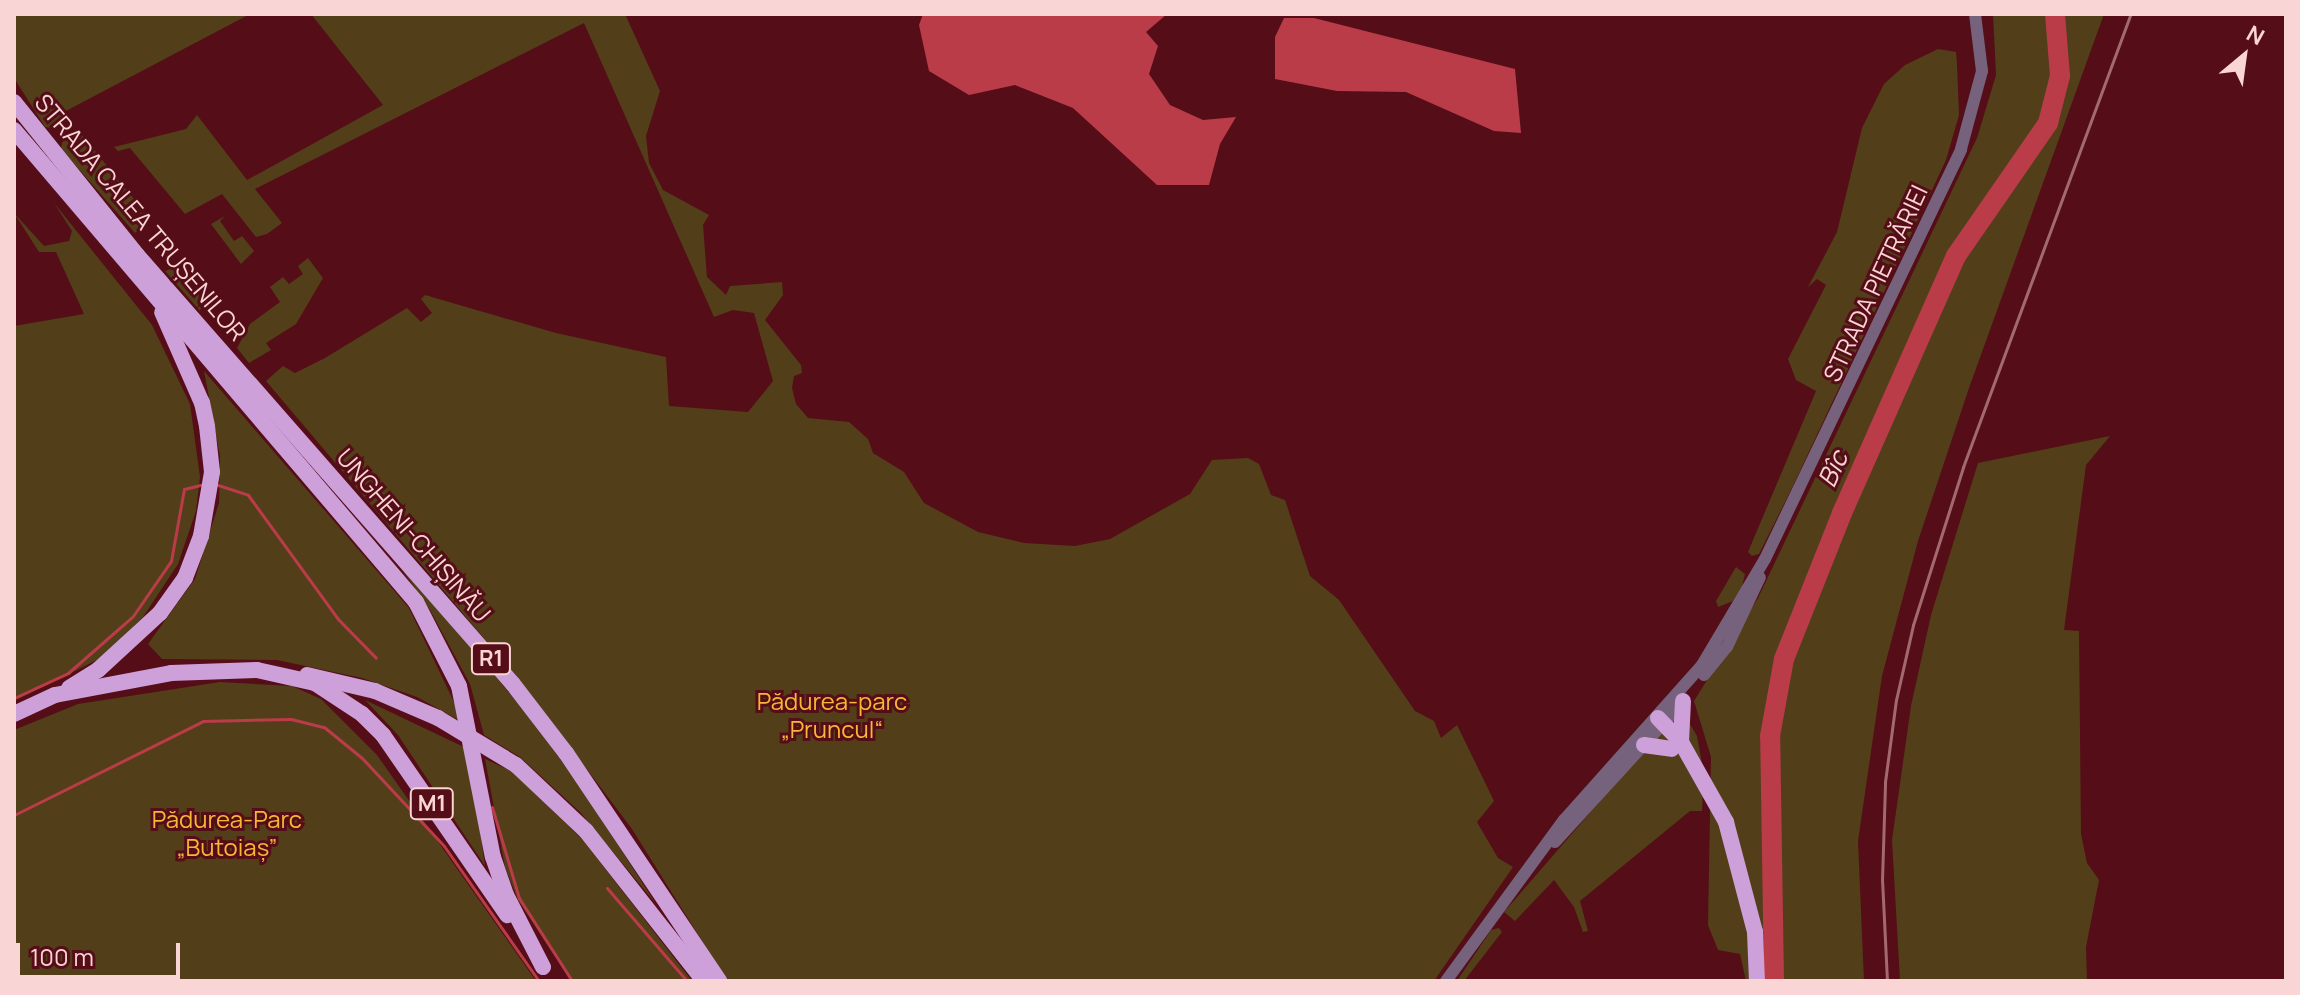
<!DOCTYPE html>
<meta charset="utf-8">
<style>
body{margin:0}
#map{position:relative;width:2300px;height:995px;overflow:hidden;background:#550d17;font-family:Manrope,sans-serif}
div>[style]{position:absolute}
.green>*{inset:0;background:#533e1a}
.water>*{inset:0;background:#ba3c48}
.stream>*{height:3px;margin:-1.5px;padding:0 1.5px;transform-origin:1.5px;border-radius:1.5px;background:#ba3c48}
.river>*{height:20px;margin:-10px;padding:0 10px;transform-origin:10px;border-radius:10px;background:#ba3c48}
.tertiary>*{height:12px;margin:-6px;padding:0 6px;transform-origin:6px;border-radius:6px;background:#76627c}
.trunk>*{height:16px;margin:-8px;padding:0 8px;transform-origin:8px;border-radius:8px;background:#cea0da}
.rail>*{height:3px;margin:-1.5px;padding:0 1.5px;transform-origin:1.5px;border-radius:1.5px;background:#a26a6f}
.trunk-bridge>*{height:16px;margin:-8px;padding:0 8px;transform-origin:8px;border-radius:8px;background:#cea0da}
span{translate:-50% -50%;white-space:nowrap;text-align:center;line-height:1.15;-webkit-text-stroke:6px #550d17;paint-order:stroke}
.shield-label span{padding:2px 6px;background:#550d17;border:2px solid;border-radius:6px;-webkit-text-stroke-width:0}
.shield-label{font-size:22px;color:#fad5d5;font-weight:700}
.street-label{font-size:24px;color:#fad5d5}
.park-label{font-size:24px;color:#f8b637}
.water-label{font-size:26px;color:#f5d3d3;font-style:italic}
.frame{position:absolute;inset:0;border:16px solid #fad5d5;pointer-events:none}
.north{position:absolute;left:2204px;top:16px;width:80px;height:80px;-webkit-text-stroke:6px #550d17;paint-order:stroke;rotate:29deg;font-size:22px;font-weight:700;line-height:32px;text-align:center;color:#fad5d5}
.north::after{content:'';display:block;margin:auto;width:28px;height:36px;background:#fad5d5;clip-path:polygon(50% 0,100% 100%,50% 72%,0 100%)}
.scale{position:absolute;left:16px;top:943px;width:164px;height:36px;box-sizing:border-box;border:4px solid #fad5d5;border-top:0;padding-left:10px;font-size:24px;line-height:28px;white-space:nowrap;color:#fad5d5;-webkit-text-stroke:6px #550d17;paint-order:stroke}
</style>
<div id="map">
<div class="green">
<div style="clip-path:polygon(14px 14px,250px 14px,64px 112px,68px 118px,53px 128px,45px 127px,14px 78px)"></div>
<div style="clip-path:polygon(311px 14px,625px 14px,660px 91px,646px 136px,649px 163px,663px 190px,709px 215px,703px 225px,707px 277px,726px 295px,730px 286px,782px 282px,783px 295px,765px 320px,801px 365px,802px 373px,794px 376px,792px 388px,796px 404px,808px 418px,849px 422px,868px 439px,873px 453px,904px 472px,924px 503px,978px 532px,1024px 543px,1075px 546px,1110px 539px,1190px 494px,1212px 460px,1248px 458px,1259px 464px,1271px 495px,1285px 500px,1310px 576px,1339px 600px,1415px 711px,1434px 721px,1441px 738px,1457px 725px,1494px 801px,1477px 822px,1498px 858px,1513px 867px,1434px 981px,727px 981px,632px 829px,521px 682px,266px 381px,283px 366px,295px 373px,325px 358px,407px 308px,421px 322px,432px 313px,421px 299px,425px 295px,556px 333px,666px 357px,669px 406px,748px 412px,773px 381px,754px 313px,733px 310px,714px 317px,584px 23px,255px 189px,282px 223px,267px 234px,256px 237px,222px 194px,185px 214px,130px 148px,118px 151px,114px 147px,186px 129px,197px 115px,247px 180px,383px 105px)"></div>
<div style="clip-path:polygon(1993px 14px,2104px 14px,1969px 388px,1918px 541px,1882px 676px,1858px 841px,1864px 981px,1746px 981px,1740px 954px,1718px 950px,1708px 925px,1711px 757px,1694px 701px,1758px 598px,1977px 138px,1996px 75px)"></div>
<div style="clip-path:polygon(1938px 49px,1956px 52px,1957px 64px,1959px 115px,1946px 160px,1792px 488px,1759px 554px,1752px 556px,1748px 552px,1816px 391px,1796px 380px,1788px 359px,1826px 285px,1817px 279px,1808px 287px,1837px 232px,1862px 128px,1884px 84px,1905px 65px)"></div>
<div style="clip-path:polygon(77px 129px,151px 220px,135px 233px,61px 149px,63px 137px)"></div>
<div style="clip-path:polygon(54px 203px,152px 325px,190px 404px,200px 477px,196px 511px,178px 564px,143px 617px,101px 658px,14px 701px,14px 326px,84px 314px,56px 252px,39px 252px,14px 213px,44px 246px,69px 241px,72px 231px)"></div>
<div style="clip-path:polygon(225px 216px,220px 221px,234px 241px,242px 236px,254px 251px,241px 264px,211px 224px)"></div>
<div style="clip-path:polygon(308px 258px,323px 278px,296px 324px,266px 343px,271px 350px,249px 363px,237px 348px,250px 324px,280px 302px,270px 287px,283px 277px,289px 284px,303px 274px,298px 266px)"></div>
<div style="clip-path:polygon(173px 268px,203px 299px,200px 311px,165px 271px)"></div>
<div style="clip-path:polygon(204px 371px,409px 608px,464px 723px,417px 697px,362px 678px,277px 660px,162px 659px,148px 644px,195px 579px,219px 503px,220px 456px)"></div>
<div style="clip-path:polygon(2110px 436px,2086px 465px,2064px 630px,2079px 631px,2081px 834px,2087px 863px,2099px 880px,2086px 947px,2087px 981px,1900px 981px,1892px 840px,1911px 706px,1931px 615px,1978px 463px)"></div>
<div style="clip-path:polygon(394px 558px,519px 704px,578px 783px,656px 904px,580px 812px,520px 757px,484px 735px,470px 684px,430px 610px)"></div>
<div style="clip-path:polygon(1736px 567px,1745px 574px,1742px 587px,1733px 601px,1718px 607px,1716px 601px)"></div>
<div style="clip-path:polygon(220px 682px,292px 686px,321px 699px,377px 755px,536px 981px,14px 981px,14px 730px,78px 704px)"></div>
<div style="clip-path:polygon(365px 700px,468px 749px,485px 866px,398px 735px)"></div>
<div style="clip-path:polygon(1674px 716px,1688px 721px,1697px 736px,1704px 774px,1702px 811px,1690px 811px,1580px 901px,1588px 931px,1583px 932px,1574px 907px,1554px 880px,1515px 921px,1504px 912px)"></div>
<div style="clip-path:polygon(485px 759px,513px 772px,583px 840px,692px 981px,571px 981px,518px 900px,505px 867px)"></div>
<div style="clip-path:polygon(1499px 928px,1502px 932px,1464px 981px,1457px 981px,1491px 930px)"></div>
</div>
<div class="water">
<div style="clip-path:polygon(923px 14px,1167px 14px,1146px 32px,1158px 46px,1149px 74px,1170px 105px,1203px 120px,1236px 117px,1220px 144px,1209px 185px,1157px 185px,1073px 108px,1015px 85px,969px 95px,929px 71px,919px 25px)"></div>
<div style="clip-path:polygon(1284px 18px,1314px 18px,1515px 69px,1521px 133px,1494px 131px,1406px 92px,1337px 91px,1275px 79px,1275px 37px)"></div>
</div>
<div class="stream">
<div style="left:218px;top:485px;width:32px;rotate:18deg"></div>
<div style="left:248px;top:495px;width:153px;rotate:54deg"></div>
<div style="left:338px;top:619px;width:54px;rotate:45.7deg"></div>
<div style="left:14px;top:698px;width:60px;rotate:-24.8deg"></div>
<div style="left:68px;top:673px;width:86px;rotate:-41.2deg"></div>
<div style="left:133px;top:616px;width:67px;rotate:-55.4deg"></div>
<div style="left:171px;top:561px;width:73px;rotate:-79.8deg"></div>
<div style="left:184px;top:489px;width:21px;rotate:-14deg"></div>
<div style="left:492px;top:807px;width:95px;rotate:73.5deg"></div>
<div style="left:519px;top:898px;width:98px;rotate:57.4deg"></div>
<div style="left:14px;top:815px;width:211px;rotate:-26.4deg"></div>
<div style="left:203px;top:721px;width:88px;rotate:-1.3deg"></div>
<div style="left:291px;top:719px;width:34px;rotate:14deg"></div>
<div style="left:324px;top:727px;width:49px;rotate:39.2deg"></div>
<div style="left:362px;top:758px;width:120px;rotate:47deg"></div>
<div style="left:444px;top:846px;width:165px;rotate:54.9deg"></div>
<div style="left:607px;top:888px;width:123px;rotate:49.3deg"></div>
</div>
<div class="river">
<div style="left:1774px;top:981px;width:245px;rotate:-90.9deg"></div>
<div style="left:1770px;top:736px;width:78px;rotate:-79.7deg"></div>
<div style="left:1784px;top:659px;width:157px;rotate:-68.3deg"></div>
<div style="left:1842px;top:513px;width:281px;rotate:-66.1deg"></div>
<div style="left:1956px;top:256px;width:162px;rotate:-55.3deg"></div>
<div style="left:2048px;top:123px;width:49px;rotate:-75.7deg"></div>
<div style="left:2060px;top:76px;width:62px;rotate:-94.6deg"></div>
</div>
<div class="tertiary">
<div style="left:1704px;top:675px;width:36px;rotate:-51deg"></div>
<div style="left:1727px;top:647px;width:77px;rotate:-64.8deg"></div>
<div style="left:1555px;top:842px;width:190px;rotate:-47.6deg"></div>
<div style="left:1446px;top:981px;width:200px;rotate:-53.8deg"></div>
<div style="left:1564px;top:820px;width:208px;rotate:-48.3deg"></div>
<div style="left:1702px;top:665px;width:123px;rotate:-59.3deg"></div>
<div style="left:1765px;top:559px;width:454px;rotate:-64.4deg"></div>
<div style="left:1961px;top:149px;width:81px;rotate:-74.9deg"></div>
<div style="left:1982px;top:71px;width:57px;rotate:-97deg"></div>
</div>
<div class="trunk">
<div style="left:14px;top:102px;width:196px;rotate:51.2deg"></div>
<div style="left:137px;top:255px;width:570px;rotate:48.77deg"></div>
<div style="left:513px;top:684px;width:87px;rotate:52.5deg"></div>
<div style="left:566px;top:753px;width:275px;rotate:56.1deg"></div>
<div style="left:14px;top:130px;width:620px;rotate:49.58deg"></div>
<div style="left:416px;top:602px;width:94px;rotate:62.9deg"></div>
<div style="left:459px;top:686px;width:174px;rotate:78.8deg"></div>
<div style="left:493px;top:857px;width:40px;rotate:71.1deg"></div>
<div style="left:506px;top:895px;width:81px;rotate:62.8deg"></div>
<div style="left:307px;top:675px;width:70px;rotate:13.2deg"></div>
<div style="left:375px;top:691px;width:69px;rotate:23.2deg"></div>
<div style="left:69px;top:688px;width:34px;rotate:-32deg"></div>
<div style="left:98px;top:670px;width:84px;rotate:-42.6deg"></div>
<div style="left:160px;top:613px;width:43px;rotate:-54.5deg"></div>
<div style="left:185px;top:578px;width:45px;rotate:-69.1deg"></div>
<div style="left:201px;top:536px;width:65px;rotate:-80.2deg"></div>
<div style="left:212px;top:472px;width:46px;rotate:-96.2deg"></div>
<div style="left:207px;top:426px;width:24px;rotate:-102deg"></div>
<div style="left:202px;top:403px;width:99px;rotate:-113.7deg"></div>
<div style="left:14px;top:714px;width:45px;rotate:-24.9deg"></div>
<div style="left:55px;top:695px;width:118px;rotate:-10.7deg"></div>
<div style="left:171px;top:673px;width:86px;rotate:-2deg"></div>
<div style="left:257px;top:670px;width:59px;rotate:12.6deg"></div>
<div style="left:315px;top:683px;width:56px;rotate:33.4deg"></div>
<div style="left:362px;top:714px;width:30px;rotate:45deg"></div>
<div style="left:383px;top:735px;width:219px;rotate:55.4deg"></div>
<div style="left:1658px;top:718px;width:33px;rotate:46deg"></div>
<div style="left:1681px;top:742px;width:92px;rotate:60.6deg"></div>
<div style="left:1726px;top:822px;width:114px;rotate:75.2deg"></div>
<div style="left:1755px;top:932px;width:49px;rotate:87.7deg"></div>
<div style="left:1681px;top:742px;width:41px;rotate:-87.2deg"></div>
<div style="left:1644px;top:745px;width:28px;rotate:8deg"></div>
<div style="left:516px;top:765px;width:96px;rotate:43.3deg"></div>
<div style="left:586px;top:831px;width:191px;rotate:51.8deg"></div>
</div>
<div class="rail">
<div style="left:1887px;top:981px;width:101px;rotate:-92.8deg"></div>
<div style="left:1882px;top:880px;width:98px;rotate:-88.2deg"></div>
<div style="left:1885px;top:782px;width:83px;rotate:-82.4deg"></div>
<div style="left:1896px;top:700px;width:77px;rotate:-77.2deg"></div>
<div style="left:1913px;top:625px;width:166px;rotate:-72.4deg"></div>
<div style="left:1963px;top:467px;width:483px;rotate:-69.7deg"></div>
</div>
<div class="trunk-bridge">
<div style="left:438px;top:718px;width:91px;rotate:31.1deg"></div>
</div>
<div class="shield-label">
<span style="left:491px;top:659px">R1</span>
<span style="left:432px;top:804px">M1</span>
</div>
<div class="street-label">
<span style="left:141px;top:217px;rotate:50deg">STRADA CALEA TRUȘENILOR</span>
<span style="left:1875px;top:283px;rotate:-65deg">STRADA PIETRĂRIEI</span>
<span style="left:414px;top:535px;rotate:49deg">UNGHENI-CHIȘINĂU</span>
</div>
<div class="park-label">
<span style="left:832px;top:715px">Pădurea-parc<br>„Pruncul“</span>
<span style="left:227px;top:833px">Pădurea-Parc<br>„Butoiaș”</span>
</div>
<div class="water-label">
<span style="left:1833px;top:469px;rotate:-66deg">Bîc</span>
</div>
<div class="frame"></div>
<div class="north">N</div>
<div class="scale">100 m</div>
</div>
